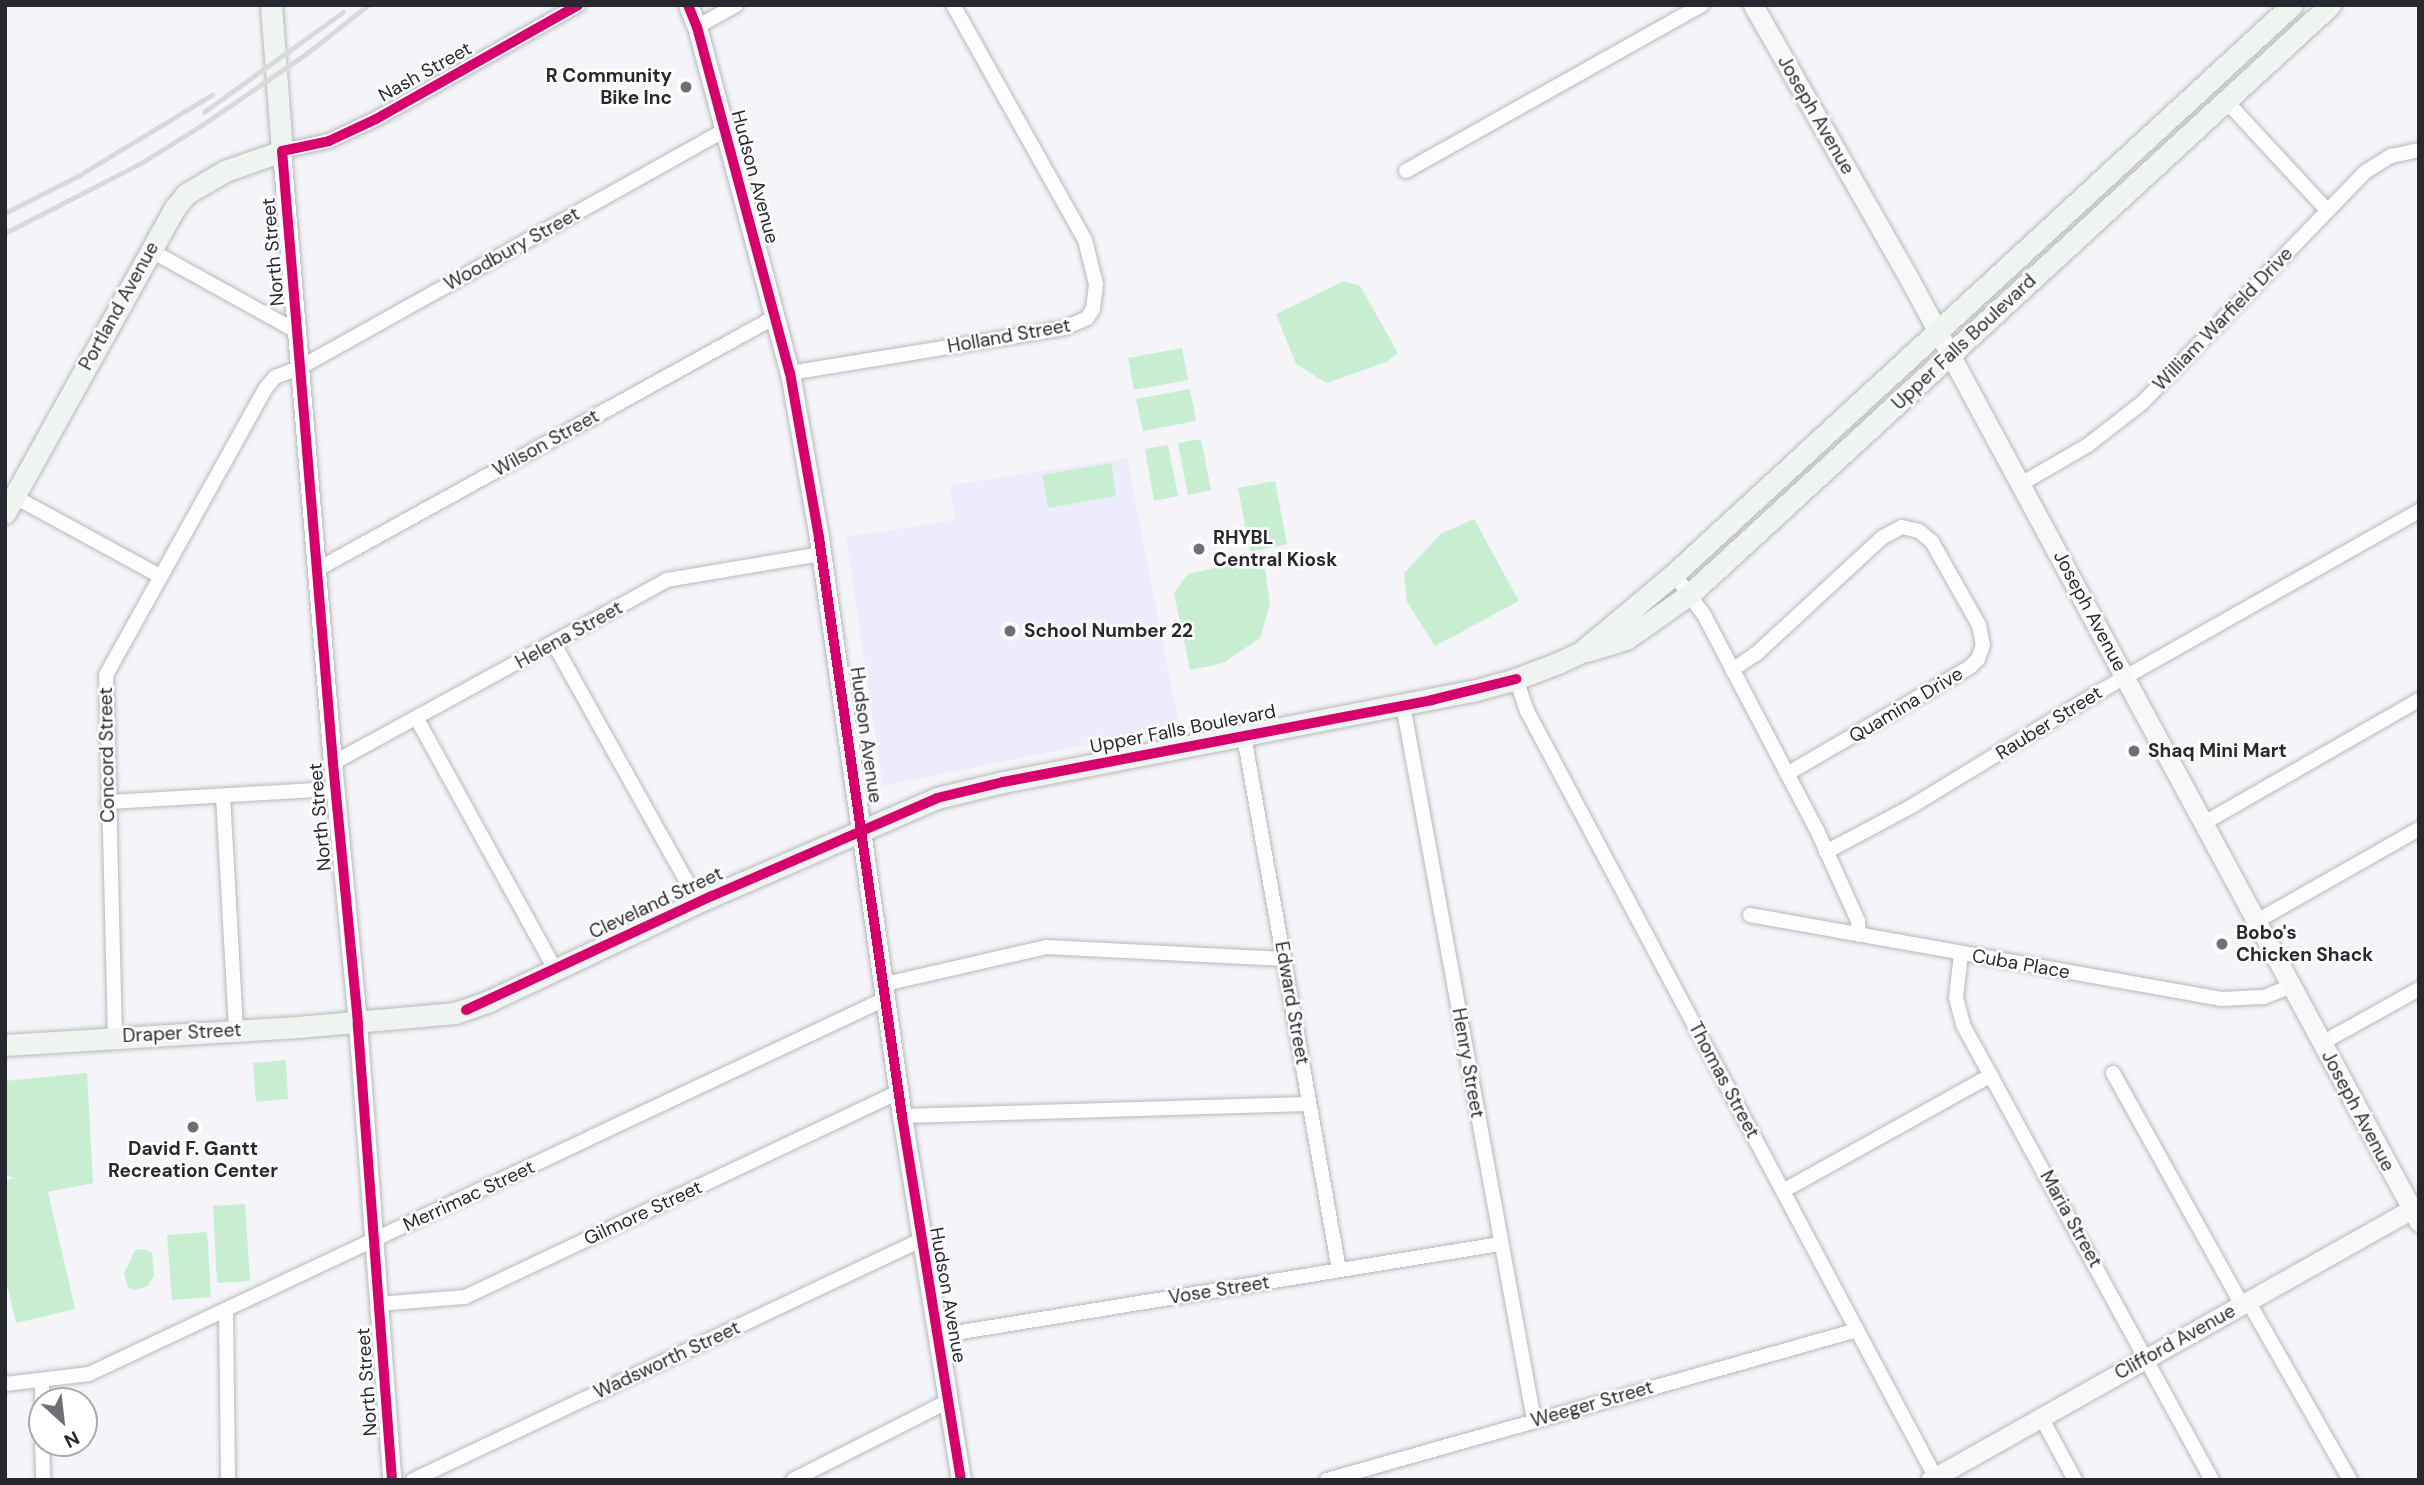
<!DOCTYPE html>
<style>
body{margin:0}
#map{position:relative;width:2424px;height:1485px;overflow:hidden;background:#f4f4f9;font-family:"DM Sans",sans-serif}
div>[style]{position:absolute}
.built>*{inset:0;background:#ececfc}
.green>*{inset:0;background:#c7eed1}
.roads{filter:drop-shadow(0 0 2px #b7b8bc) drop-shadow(0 0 2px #b7b8bc)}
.minor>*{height:14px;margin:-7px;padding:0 7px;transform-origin:7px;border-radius:7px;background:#fdfdfe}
.tertiary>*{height:18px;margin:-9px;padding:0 9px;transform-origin:9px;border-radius:9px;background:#fdfdfe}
.secondary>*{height:19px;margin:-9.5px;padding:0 9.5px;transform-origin:9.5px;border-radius:9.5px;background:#f7f8f7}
.primary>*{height:21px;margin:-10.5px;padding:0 10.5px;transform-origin:10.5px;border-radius:10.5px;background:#eff4f0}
.rail>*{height:4.5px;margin:-2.25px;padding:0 2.25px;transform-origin:2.25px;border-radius:2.25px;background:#d9d9db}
.cycleway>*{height:10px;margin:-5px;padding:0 5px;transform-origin:5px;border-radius:5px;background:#d6006c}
.dots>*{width:19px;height:19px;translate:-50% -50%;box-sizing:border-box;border:4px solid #fff;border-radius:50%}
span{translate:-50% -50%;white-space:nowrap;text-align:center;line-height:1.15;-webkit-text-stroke:5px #fff;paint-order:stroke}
.street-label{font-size:19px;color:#28292f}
.poi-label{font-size:19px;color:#28292f;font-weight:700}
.right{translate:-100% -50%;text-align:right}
.left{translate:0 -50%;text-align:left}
.frame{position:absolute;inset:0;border:7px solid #28292f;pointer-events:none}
.north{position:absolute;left:28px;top:1387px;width:70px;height:70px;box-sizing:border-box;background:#fff;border:2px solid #a9a9ac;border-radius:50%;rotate:153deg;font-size:19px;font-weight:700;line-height:28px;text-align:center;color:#28292f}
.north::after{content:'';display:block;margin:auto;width:24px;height:32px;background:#6f7076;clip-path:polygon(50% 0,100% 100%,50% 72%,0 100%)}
</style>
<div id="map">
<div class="built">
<div style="clip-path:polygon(1127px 458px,1179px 726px,883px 786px,846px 537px,955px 520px,950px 485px)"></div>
</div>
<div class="green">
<div style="clip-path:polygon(1344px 281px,1360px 286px,1398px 353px,1386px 362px,1327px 383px,1296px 364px,1276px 314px)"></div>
<div style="clip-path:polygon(1182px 348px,1188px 380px,1134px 390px,1128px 358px)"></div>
<div style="clip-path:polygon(1190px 389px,1196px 421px,1143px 431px,1136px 399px)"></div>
<div style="clip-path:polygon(1201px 439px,1211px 490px,1188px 495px,1178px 443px)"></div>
<div style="clip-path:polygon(1168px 445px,1178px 496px,1154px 501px,1145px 449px)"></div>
<div style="clip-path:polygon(1111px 463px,1116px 496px,1048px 508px,1042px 475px)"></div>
<div style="clip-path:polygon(1275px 481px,1287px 544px,1250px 552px,1238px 488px)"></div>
<div style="clip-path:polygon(1474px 519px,1519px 601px,1435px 646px,1407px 602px,1404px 573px,1442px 533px)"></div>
<div style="clip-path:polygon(1263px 557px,1270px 603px,1260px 638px,1223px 663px,1190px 670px,1174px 593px,1188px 574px)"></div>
<div style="clip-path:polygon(286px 1060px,288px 1099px,256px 1102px,253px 1063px)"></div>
<div style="clip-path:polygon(87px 1073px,93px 1183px,48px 1192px,75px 1309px,16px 1323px,5px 1275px,5px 1181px,13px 1178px,5px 1174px,5px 1081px)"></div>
<div style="clip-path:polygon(245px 1204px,250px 1281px,217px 1283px,213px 1206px)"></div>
<div style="clip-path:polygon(207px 1232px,211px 1297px,172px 1300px,167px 1235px)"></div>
<div style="clip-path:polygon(144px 1249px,152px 1253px,154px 1276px,148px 1286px,135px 1290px,128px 1287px,124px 1274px,135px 1250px)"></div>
</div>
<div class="roads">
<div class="minor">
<div style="left:697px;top:27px;width:45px;rotate:-29.4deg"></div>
<div style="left:2226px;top:101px;width:149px;rotate:47.2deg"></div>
<div style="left:282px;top:151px;width:48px;rotate:-12deg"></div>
<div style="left:329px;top:141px;width:52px;rotate:-25.1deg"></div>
<div style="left:376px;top:119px;width:232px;rotate:-29.4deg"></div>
<div style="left:1406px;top:171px;width:339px;rotate:-29.3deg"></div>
<div style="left:150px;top:250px;width:169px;rotate:29deg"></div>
<div style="left:790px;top:373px;width:278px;rotate:-9.3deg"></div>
<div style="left:1064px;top:328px;width:25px;rotate:-23deg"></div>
<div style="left:1087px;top:318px;width:11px;rotate:-56deg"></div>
<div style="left:1093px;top:309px;width:25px;rotate:-83deg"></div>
<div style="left:1096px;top:284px;width:45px;rotate:-104deg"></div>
<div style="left:1085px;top:240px;width:270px;rotate:-119.3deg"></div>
<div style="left:2021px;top:484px;width:78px;rotate:-30.2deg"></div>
<div style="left:2088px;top:445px;width:68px;rotate:-37.9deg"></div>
<div style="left:2142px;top:403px;width:321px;rotate:-46deg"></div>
<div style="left:2365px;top:172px;width:31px;rotate:-32deg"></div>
<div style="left:2391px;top:156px;width:29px;rotate:-12deg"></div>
<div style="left:15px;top:497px;width:165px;rotate:28.6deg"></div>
<div style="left:318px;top:569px;width:522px;rotate:-28.87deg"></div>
<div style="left:1674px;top:574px;width:51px;rotate:53.8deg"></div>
<div style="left:1704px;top:615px;width:241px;rotate:62.3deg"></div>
<div style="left:1816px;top:828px;width:102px;rotate:65.7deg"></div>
<div style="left:1858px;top:921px;width:14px;rotate:86deg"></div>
<div style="left:554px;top:644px;width:295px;rotate:60.8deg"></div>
<div style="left:1732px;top:670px;width:29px;rotate:-34deg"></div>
<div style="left:1756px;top:654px;width:173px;rotate:-42.7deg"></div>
<div style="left:1883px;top:537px;width:21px;rotate:-28deg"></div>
<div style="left:1902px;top:527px;width:17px;rotate:13deg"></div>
<div style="left:1919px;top:531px;width:17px;rotate:40deg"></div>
<div style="left:1932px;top:542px;width:95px;rotate:60.5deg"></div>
<div style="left:1979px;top:625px;width:20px;rotate:79deg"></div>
<div style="left:1983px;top:645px;width:15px;rotate:110deg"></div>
<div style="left:1978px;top:659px;width:11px;rotate:135deg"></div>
<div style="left:1970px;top:667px;width:212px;rotate:149.7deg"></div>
<div style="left:1516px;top:679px;width:34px;rotate:71deg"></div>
<div style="left:1527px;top:711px;width:871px;rotate:61.94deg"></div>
<div style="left:1403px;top:705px;width:727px;rotate:79.62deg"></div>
<div style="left:417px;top:719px;width:286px;rotate:61.1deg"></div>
<div style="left:1244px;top:736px;width:542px;rotate:79.91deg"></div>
<div style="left:333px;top:763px;width:381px;rotate:-28.7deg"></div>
<div style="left:667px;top:580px;width:156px;rotate:-9.6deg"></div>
<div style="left:223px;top:796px;width:234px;rotate:86.8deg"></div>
<div style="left:108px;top:802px;width:227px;rotate:-3.3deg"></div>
<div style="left:2204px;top:823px;width:248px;rotate:-29.8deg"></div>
<div style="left:1826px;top:852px;width:98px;rotate:-28.1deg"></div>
<div style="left:1912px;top:806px;width:211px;rotate:-31.4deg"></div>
<div style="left:2092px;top:696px;width:376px;rotate:-29.5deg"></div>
<div style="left:1750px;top:915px;width:477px;rotate:10.1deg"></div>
<div style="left:2220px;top:999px;width:44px;rotate:-2.6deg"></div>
<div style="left:2264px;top:997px;width:29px;rotate:-22deg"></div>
<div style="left:2257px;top:921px;width:186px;rotate:-29.6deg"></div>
<div style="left:1961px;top:953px;width:45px;rotate:96.3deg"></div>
<div style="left:1956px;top:998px;width:28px;rotate:75deg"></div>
<div style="left:1963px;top:1025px;width:519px;rotate:61.31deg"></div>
<div style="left:885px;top:984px;width:165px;rotate:-12.9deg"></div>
<div style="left:1046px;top:947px;width:239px;rotate:2.9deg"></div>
<div style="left:115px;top:1037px;width:362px;rotate:-91.4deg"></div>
<div style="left:106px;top:675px;width:327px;rotate:-60.9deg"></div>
<div style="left:265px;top:389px;width:16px;rotate:-50deg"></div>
<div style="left:275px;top:377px;width:28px;rotate:-21deg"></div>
<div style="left:301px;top:367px;width:484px;rotate:-29.2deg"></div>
<div style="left:2322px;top:1043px;width:111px;rotate:-29.1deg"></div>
<div style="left:2113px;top:1073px;width:265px;rotate:60.9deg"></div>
<div style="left:902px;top:1116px;width:407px;rotate:-1.7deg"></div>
<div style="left:1783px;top:1191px;width:238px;rotate:-29.1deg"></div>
<div style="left:2248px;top:1301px;width:206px;rotate:60.3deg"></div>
<div style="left:379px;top:1304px;width:86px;rotate:-4.7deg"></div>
<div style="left:465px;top:1297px;width:480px;rotate:-25.3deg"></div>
<div style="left:226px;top:1310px;width:170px;rotate:89.3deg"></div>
<div style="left:937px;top:1336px;width:570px;rotate:-9.28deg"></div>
<div style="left:42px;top:1380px;width:21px;rotate:90deg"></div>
<div style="left:5px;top:1384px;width:85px;rotate:-6.8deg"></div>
<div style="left:89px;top:1374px;width:882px;rotate:-25.23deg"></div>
<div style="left:2041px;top:1417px;width:72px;rotate:61.6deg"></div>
<div style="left:42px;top:1443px;width:37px;rotate:88deg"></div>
<div style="left:413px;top:1480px;width:562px;rotate:-25.29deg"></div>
<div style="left:793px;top:1480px;width:175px;rotate:-26.9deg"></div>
<div style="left:1327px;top:1480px;width:551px;rotate:-15.8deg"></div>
</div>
<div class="tertiary">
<div style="left:282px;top:151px;width:614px;rotate:85.24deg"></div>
<div style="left:333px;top:763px;width:261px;rotate:84.5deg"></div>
<div style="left:358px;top:1023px;width:458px;rotate:85.7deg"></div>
</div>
<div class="secondary">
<div style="left:688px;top:5px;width:24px;rotate:68deg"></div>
<div style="left:697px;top:27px;width:358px;rotate:75deg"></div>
<div style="left:790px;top:373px;width:168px;rotate:80deg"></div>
<div style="left:819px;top:538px;width:584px;rotate:81.83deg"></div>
<div style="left:902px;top:1116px;width:369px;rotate:80.8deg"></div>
<div style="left:1753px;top:5px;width:306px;rotate:60.3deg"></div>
<div style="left:1905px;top:271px;width:1081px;rotate:61.61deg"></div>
<div style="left:1930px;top:1480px;width:561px;rotate:-29.35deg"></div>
</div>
<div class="primary">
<div style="left:5px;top:513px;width:348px;rotate:-60.9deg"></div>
<div style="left:174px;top:209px;width:19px;rotate:-51deg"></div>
<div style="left:186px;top:194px;width:45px;rotate:-30.5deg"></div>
<div style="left:225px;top:171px;width:60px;rotate:-19.3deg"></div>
<div style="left:282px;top:151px;width:146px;rotate:-94.3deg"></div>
<div style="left:1587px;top:651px;width:41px;rotate:-17.1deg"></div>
<div style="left:1626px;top:639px;width:78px;rotate:-35.1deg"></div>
<div style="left:1690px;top:594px;width:870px;rotate:-42.62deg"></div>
<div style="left:5px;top:1045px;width:294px;rotate:-3.5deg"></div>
<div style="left:298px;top:1027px;width:158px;rotate:-5.1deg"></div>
<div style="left:455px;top:1013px;width:36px;rotate:-19deg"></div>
<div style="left:489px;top:1001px;width:231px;rotate:-25.3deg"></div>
<div style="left:698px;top:902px;width:261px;rotate:-23.5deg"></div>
<div style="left:937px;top:798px;width:68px;rotate:-13.6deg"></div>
<div style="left:1003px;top:782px;width:479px;rotate:-11deg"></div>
<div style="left:1473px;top:691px;width:45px;rotate:-15.6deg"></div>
<div style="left:1516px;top:679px;width:47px;rotate:-21.1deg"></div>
<div style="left:1560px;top:662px;width:23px;rotate:-25deg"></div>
<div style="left:1581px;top:652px;width:121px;rotate:-40deg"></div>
<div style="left:1674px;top:574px;width:840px;rotate:-42.64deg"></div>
</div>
</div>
<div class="rail">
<div style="left:204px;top:112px;width:171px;rotate:-35.7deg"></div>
<div style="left:5px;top:213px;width:82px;rotate:-26.9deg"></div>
<div style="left:78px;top:176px;width:157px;rotate:-31.2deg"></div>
<div style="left:5px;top:233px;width:155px;rotate:-27.2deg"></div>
<div style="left:143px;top:162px;width:70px;rotate:-32.1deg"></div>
<div style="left:202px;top:125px;width:126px;rotate:-34.3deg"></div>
<div style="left:306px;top:54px;width:79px;rotate:-38.3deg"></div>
</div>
<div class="cycleway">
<div style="left:688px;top:5px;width:24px;rotate:68deg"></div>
<div style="left:697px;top:27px;width:358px;rotate:75deg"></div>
<div style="left:790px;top:373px;width:168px;rotate:80deg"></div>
<div style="left:819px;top:538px;width:584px;rotate:81.83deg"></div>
<div style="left:902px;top:1116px;width:369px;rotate:80.8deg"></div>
<div style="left:466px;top:1010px;width:271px;rotate:-24.9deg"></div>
<div style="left:712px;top:896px;width:245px;rotate:-23.5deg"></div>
<div style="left:937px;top:798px;width:68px;rotate:-13.6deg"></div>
<div style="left:1003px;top:782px;width:437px;rotate:-10.8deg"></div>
<div style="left:1432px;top:700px;width:87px;rotate:-14deg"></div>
<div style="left:392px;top:1480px;width:458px;rotate:-94.3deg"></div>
<div style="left:358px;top:1023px;width:261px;rotate:-95.5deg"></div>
<div style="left:333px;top:763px;width:614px;rotate:-94.76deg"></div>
<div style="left:282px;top:151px;width:48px;rotate:-12deg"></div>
<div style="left:329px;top:141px;width:52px;rotate:-25.1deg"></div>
<div style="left:376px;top:119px;width:232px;rotate:-29.4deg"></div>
</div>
<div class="dots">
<div style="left:686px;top:87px;background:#6f7076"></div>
<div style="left:1199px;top:549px;background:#6f7076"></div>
<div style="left:1010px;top:631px;background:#6f7076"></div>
<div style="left:2134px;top:751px;background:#6f7076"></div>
<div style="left:2222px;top:944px;background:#6f7076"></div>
<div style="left:193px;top:1127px;background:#6f7076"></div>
</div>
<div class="street-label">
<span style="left:425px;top:72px;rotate:-29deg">Nash Street</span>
<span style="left:1816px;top:115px;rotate:60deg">Joseph Avenue</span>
<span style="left:755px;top:177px;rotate:75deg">Hudson Avenue</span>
<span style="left:512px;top:249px;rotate:-29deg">Woodbury Street</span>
<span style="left:273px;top:252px;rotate:-95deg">North Street</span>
<span style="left:119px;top:306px;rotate:-61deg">Portland Avenue</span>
<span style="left:2223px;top:319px;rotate:-46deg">William Warfield Drive</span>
<span style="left:1009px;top:336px;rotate:-10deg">Holland Street</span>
<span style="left:1964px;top:342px;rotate:-43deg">Upper Falls Boulevard</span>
<span style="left:546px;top:443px;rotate:-29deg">Wilson Street</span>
<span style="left:2090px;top:611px;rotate:62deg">Joseph Avenue</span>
<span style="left:569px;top:635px;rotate:-29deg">Helena Street</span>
<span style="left:1906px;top:705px;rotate:-31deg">Quamina Drive</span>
<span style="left:2049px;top:723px;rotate:-32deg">Rauber Street</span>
<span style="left:1183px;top:729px;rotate:-11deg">Upper Falls Boulevard</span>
<span style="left:866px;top:735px;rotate:82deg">Hudson Avenue</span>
<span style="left:107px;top:755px;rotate:-91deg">Concord Street</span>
<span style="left:320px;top:817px;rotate:-95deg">North Street</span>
<span style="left:656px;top:903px;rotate:-25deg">Cleveland Street</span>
<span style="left:2021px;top:964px;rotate:10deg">Cuba Place</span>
<span style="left:1292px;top:1003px;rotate:80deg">Edward Street</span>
<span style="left:182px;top:1033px;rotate:-3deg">Draper Street</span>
<span style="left:1468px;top:1063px;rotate:80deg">Henry Street</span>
<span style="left:1724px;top:1080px;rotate:62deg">Thomas Street</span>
<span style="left:2358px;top:1111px;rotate:62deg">Joseph Avenue</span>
<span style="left:469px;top:1196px;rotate:-25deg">Merrimac Street</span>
<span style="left:643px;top:1213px;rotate:-25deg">Gilmore Street</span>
<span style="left:2071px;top:1219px;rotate:61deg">Maria Street</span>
<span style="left:1219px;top:1290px;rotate:-9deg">Vose Street</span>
<span style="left:948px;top:1295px;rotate:80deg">Hudson Avenue</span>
<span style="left:2175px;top:1342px;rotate:-29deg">Clifford Avenue</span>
<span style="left:667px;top:1360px;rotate:-25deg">Wadsworth Street</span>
<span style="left:367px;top:1382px;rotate:-94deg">North Street</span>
<span style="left:1592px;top:1404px;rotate:-16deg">Weeger Street</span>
</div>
<div class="poi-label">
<span class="right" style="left:672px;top:87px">R Community<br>Bike Inc</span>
<span class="left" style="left:1213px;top:549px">RHYBL<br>Central Kiosk</span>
<span class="left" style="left:1024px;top:631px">School Number 22</span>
<span class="left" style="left:2148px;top:751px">Shaq Mini Mart</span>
<span class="left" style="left:2236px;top:944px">Bobo's<br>Chicken Shack</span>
<span style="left:193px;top:1160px">David F. Gantt<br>Recreation Center</span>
</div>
<div class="frame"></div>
<div class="north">N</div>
</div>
